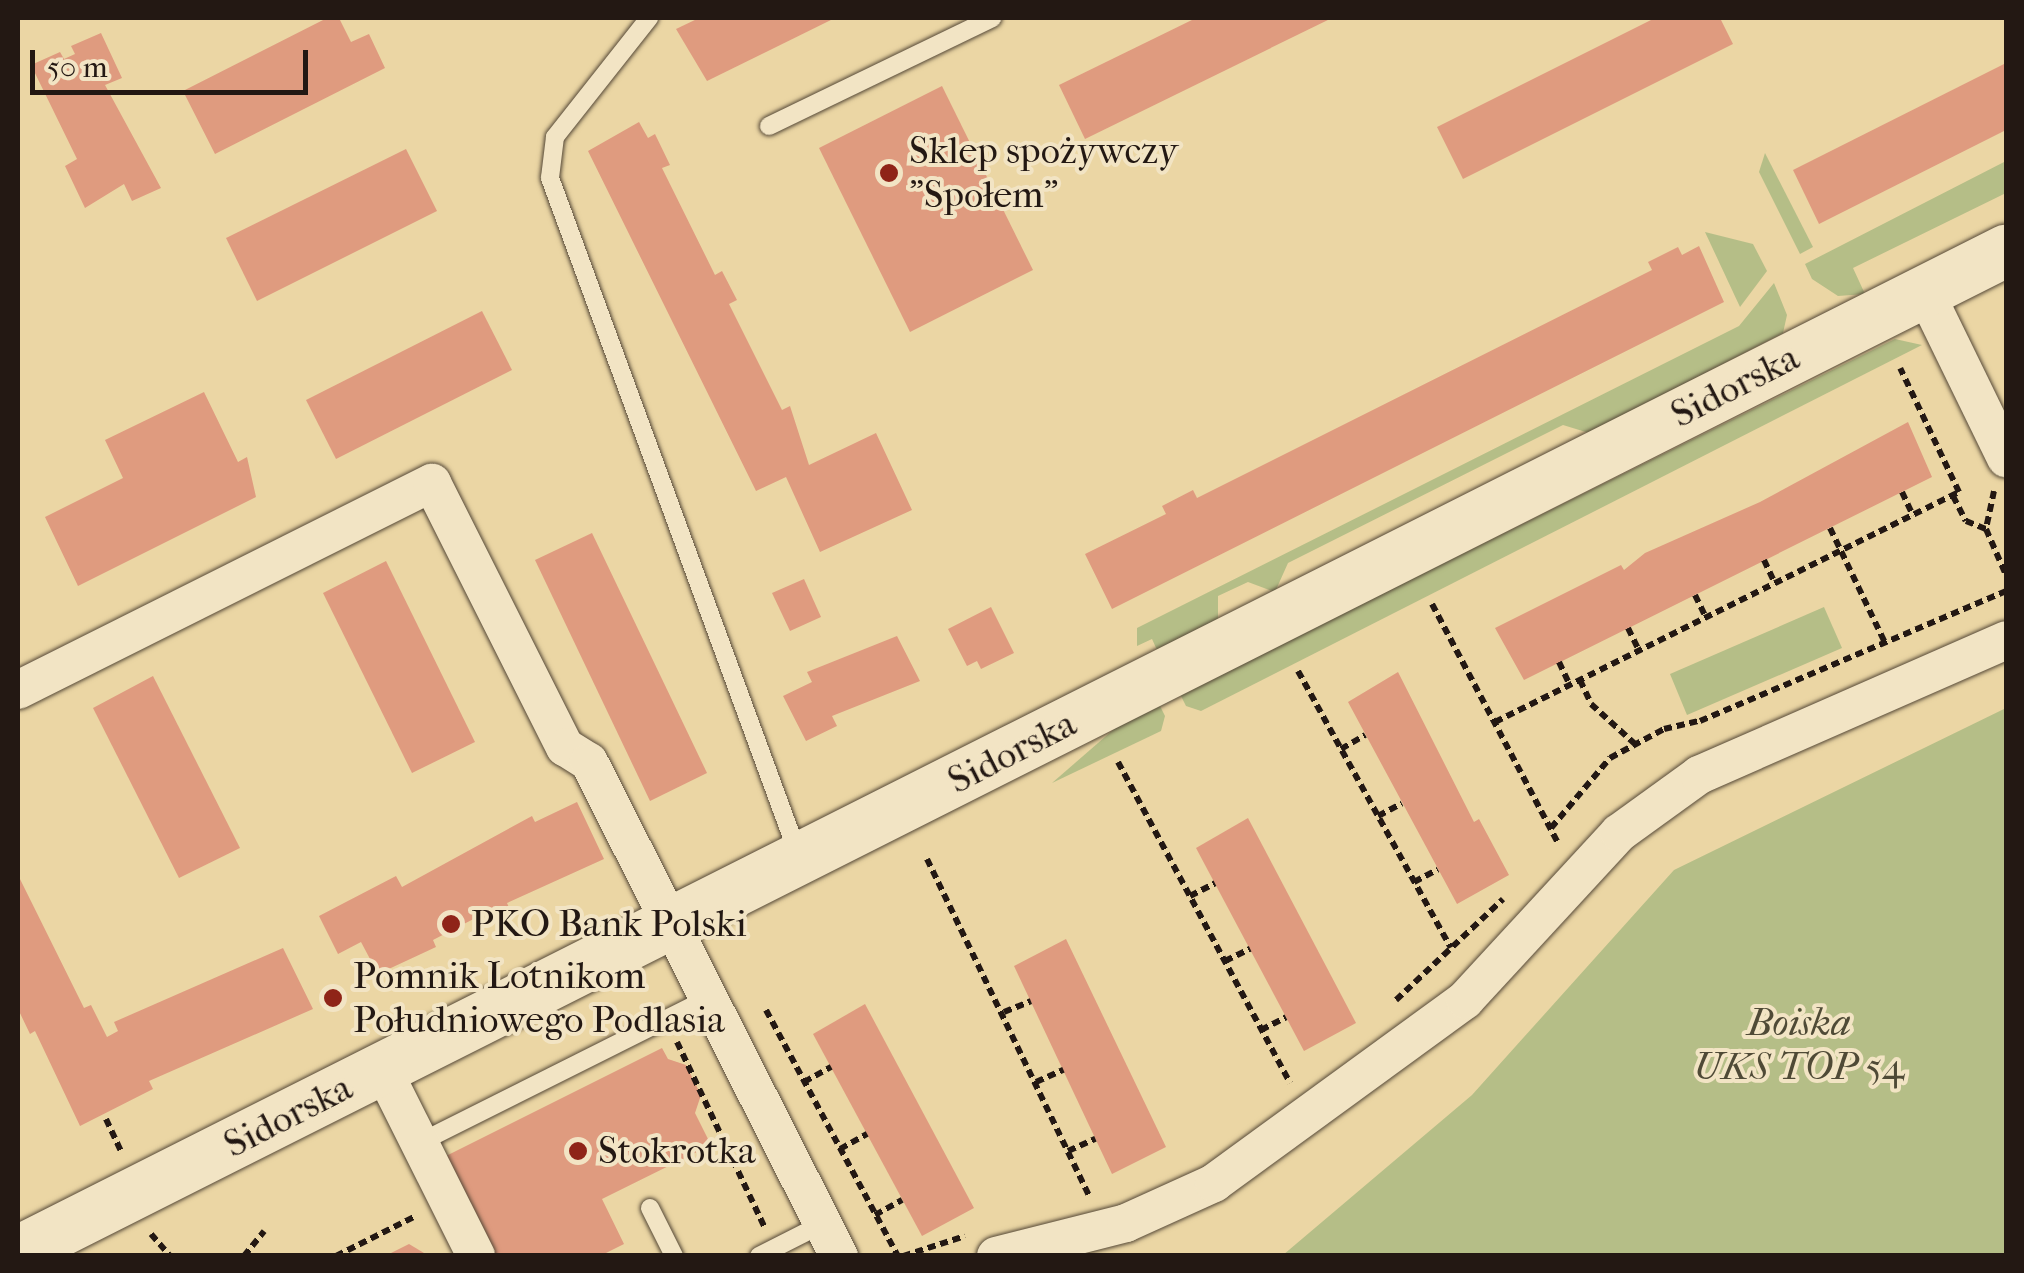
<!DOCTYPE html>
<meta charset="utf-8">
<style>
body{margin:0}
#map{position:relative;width:2024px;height:1273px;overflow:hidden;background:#ebd6a4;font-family:"IM FELL French Canon",serif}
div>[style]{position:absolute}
.green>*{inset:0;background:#b5be87}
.building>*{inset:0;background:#df9b7f}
.path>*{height:6px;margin-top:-3px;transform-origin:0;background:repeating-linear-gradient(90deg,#231813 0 8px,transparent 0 13px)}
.roads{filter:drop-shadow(0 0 2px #554837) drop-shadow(0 0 2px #554837)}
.lane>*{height:18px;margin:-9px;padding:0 9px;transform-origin:9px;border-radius:9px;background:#f2e4c4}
.street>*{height:38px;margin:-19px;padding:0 19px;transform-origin:19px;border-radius:19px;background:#f2e4c4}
.secondary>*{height:52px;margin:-26px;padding:0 26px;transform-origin:26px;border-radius:26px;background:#f2e4c4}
.dots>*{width:28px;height:28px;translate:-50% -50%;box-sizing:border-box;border:5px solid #f2e4c4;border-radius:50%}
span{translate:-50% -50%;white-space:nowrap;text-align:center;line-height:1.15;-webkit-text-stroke:8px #f2e4c4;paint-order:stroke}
.poi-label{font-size:38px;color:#231813}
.left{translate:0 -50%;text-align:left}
.street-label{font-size:38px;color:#231813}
.park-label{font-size:38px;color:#4f4a36;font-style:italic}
.frame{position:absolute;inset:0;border:20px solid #231813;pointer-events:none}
.scale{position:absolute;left:30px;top:50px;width:278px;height:45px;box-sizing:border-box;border:5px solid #231813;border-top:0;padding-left:12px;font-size:30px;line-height:35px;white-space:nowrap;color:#231813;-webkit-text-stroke:8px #f2e4c4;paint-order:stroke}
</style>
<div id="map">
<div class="green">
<div style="clip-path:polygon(1765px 153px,1813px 247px,1800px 254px,1759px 172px)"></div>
<div style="clip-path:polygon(2006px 161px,2006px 193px,1853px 268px,1865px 294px,1838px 296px,1812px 279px,1805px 264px)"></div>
<div style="clip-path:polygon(1705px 232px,1753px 244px,1767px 271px,1740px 307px)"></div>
<div style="clip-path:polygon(1774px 283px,1787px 315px,1783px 333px,1589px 433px,1563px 425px,1288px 563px,1275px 592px,1248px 582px,1218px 596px,1218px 620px,1157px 650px,1152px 639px,1137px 646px,1137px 628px,1739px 326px)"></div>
<div style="clip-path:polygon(1895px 339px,1922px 345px,1201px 711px,1186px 706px,1180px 694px)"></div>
<div style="clip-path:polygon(1824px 607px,1842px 648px,1687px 715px,1670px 674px)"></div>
<div style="clip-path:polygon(1159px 704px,1165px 716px,1161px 731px,1052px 783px,1121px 723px)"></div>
<div style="clip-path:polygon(2006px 708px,2006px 1255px,1283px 1255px,1472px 1095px,1674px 870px)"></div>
</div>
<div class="building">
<div style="clip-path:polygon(327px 18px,339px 18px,351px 42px,369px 34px,385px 68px,215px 154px,183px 91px)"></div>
<div style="clip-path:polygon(699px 18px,835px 18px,707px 81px,676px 29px)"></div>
<div style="clip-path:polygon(1196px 18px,1332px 18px,1085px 139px,1059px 85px)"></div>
<div style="clip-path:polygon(1655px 18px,1720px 18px,1733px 44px,1463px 179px,1437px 127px)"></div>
<div style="clip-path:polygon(101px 33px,122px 78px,105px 85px,161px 188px,132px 201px,124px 184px,85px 208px,65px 166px,77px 159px,31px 65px,60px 52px,64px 59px,75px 54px,71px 46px)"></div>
<div style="clip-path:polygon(2006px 63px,2006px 130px,1819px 224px,1793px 170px)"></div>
<div style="clip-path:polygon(942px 86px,1033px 270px,910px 332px,819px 148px)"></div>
<div style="clip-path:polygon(639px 122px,648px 138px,655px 134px,670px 165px,662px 168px,715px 275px,722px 271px,737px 300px,729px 304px,782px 410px,790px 406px,809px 465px,876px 433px,912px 510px,820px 552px,786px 477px,756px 491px,588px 151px)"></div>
<div style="clip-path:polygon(406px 149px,437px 211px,257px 301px,226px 238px)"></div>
<div style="clip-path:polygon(1699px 246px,1724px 302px,1112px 609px,1085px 554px,1166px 514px,1162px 506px,1193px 490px,1197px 498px,1652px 270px,1648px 262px,1678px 247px,1682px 255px)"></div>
<div style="clip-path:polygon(482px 311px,512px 370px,336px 459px,306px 400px)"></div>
<div style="clip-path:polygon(204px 392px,238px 462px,247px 457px,256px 497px,78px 586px,45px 517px,123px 478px,105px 440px)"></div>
<div style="clip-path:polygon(1908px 422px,1932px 477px,1524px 680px,1495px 628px,1621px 565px,1624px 570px,1645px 553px,1760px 502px)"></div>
<div style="clip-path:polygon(592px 533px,707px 773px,650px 801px,535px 560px)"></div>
<div style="clip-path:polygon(386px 561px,475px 742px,412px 773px,323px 593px)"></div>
<div style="clip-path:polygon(804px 579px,821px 617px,790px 631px,772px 593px)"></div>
<div style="clip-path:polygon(991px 607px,1014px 653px,981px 669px,977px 661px,967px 666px,948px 629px)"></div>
<div style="clip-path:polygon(897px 636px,920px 681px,832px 716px,837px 726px,806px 741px,783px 696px,812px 682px,807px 672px)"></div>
<div style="clip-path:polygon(1398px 672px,1474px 822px,1479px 819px,1509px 875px,1457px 904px,1348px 702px)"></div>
<div style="clip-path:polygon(153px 676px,240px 848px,179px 878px,93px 708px)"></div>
<div style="clip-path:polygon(577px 802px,604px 859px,507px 903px,510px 910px,491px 920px,487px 912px,433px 940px,436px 947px,378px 974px,361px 942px,338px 954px,319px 916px,396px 876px,402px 887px,532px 816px,535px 822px)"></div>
<div style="clip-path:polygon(1248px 818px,1356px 1023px,1304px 1051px,1196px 848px)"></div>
<div style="clip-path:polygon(18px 875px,84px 1008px,91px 1005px,107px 1037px,118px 1031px,114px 1022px,283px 948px,313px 1009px,149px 1081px,153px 1089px,80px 1126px,35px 1031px,30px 1034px,18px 1009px)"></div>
<div style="clip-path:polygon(1066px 939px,1166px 1147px,1112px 1174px,1014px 966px)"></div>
<div style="clip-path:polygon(865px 1004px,974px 1208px,922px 1236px,813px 1034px)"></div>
<div style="clip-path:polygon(662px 1048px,668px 1059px,686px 1065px,701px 1095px,695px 1113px,711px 1145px,602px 1199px,624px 1244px,600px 1256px,495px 1256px,446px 1156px)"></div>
<div style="clip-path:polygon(409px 1244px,429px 1256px,385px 1256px)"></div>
</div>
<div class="path">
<div style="left:1994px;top:491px;width:39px;rotate:102deg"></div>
<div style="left:1986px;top:529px;width:50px;rotate:66.5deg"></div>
<div style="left:1902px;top:492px;width:26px;rotate:65deg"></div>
<div style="left:1953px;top:496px;width:28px;rotate:63deg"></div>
<div style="left:1966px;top:521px;width:22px;rotate:22deg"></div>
<div style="left:1830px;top:528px;width:127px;rotate:64.4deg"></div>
<div style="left:1764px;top:560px;width:26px;rotate:65deg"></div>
<div style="left:1695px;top:595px;width:25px;rotate:64deg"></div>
<div style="left:1432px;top:604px;width:272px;rotate:62.2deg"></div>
<div style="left:1628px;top:628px;width:25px;rotate:64deg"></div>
<div style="left:1559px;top:662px;width:26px;rotate:65deg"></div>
<div style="left:1298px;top:671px;width:316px;rotate:61.1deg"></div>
<div style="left:1580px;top:680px;width:26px;rotate:65deg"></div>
<div style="left:1591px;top:704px;width:61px;rotate:42.3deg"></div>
<div style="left:1495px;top:722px;width:518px;rotate:-26.37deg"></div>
<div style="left:1959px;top:492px;width:137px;rotate:-115.4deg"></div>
<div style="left:1341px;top:749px;width:28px;rotate:-30deg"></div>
<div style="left:1118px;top:762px;width:364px;rotate:61.8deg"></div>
<div style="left:1378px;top:816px;width:27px;rotate:-28deg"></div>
<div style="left:1551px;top:828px;width:92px;rotate:-49.9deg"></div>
<div style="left:1610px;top:758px;width:61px;rotate:-28.2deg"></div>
<div style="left:1664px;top:729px;width:37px;rotate:-13deg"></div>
<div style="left:1700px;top:721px;width:332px;rotate:-23deg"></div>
<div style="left:927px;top:859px;width:374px;rotate:64.3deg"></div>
<div style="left:1414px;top:882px;width:27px;rotate:-28deg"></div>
<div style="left:1190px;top:896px;width:28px;rotate:-27deg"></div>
<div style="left:1225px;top:961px;width:28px;rotate:-26deg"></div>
<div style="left:1396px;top:1000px;width:147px;rotate:-43.3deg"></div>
<div style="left:766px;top:1010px;width:279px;rotate:61.8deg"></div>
<div style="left:1004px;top:1012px;width:29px;rotate:-22deg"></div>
<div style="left:1261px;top:1030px;width:28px;rotate:-27deg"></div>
<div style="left:677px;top:1042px;width:206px;rotate:64.7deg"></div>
<div style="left:804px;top:1082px;width:31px;rotate:-29deg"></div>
<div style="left:1036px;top:1082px;width:30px;rotate:-24deg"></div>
<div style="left:106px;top:1119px;width:35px;rotate:65deg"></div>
<div style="left:840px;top:1149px;width:31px;rotate:-29deg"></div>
<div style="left:1068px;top:1151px;width:30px;rotate:-24deg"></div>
<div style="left:875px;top:1215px;width:31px;rotate:-29deg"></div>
<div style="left:151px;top:1234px;width:29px;rotate:49deg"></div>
<div style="left:244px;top:1256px;width:32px;rotate:-51deg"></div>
<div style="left:336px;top:1256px;width:89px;rotate:-26.6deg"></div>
<div style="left:903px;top:1256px;width:65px;rotate:-17.9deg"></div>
</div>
<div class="roads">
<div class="lane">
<div style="left:649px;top:18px;width:152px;rotate:128.3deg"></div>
<div style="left:555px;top:137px;width:41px;rotate:97deg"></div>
<div style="left:550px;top:178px;width:720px;rotate:69.85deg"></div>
<div style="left:769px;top:126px;width:248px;rotate:-25.8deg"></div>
<div style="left:419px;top:1143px;width:324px;rotate:-26.6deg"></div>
<div style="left:650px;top:1208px;width:54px;rotate:63.4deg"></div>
<div style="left:759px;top:1256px;width:73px;rotate:-26.9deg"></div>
</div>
<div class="street">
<div style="left:1925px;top:292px;width:185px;rotate:64deg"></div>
<div style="left:18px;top:690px;width:463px;rotate:-26.6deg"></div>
<div style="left:432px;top:483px;width:296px;rotate:63.3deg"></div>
<div style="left:565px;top:747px;width:28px;rotate:32deg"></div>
<div style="left:589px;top:762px;width:554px;rotate:63.16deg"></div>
<div style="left:382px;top:1068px;width:210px;rotate:63.4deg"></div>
<div style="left:996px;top:1256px;width:134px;rotate:-14.2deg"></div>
<div style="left:1126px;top:1223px;width:97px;rotate:-24.4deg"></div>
<div style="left:1214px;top:1183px;width:311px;rotate:-36.1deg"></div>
<div style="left:1465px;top:1000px;width:227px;rotate:-47.3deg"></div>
<div style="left:1619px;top:833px;width:99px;rotate:-35.9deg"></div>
<div style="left:1699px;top:775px;width:335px;rotate:-23.7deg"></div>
</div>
<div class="secondary">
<div style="left:18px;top:1252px;width:2226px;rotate:-26.73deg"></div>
</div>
</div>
<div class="dots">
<div style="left:889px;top:173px;background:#8f2418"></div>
<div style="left:451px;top:924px;background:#8f2418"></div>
<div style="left:333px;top:998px;background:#8f2418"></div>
<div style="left:578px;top:1151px;background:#8f2418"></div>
</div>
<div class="poi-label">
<span class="left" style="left:909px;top:173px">Sklep spożywczy<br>"Społem"</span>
<span class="left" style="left:471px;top:924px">PKO Bank Polski</span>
<span class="left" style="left:353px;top:998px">Pomnik Lotnikom<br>Południowego Podlasia</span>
<span class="left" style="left:598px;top:1151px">Stokrotka</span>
</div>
<div class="street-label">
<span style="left:1735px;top:386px;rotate:-27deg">Sidorska</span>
<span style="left:1012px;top:752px;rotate:-27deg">Sidorska</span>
<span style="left:288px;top:1116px;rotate:-27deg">Sidorska</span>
</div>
<div class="park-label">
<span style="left:1799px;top:1045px">Boiska<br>UKS TOP 54</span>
</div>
<div class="frame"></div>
<div class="scale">50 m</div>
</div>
